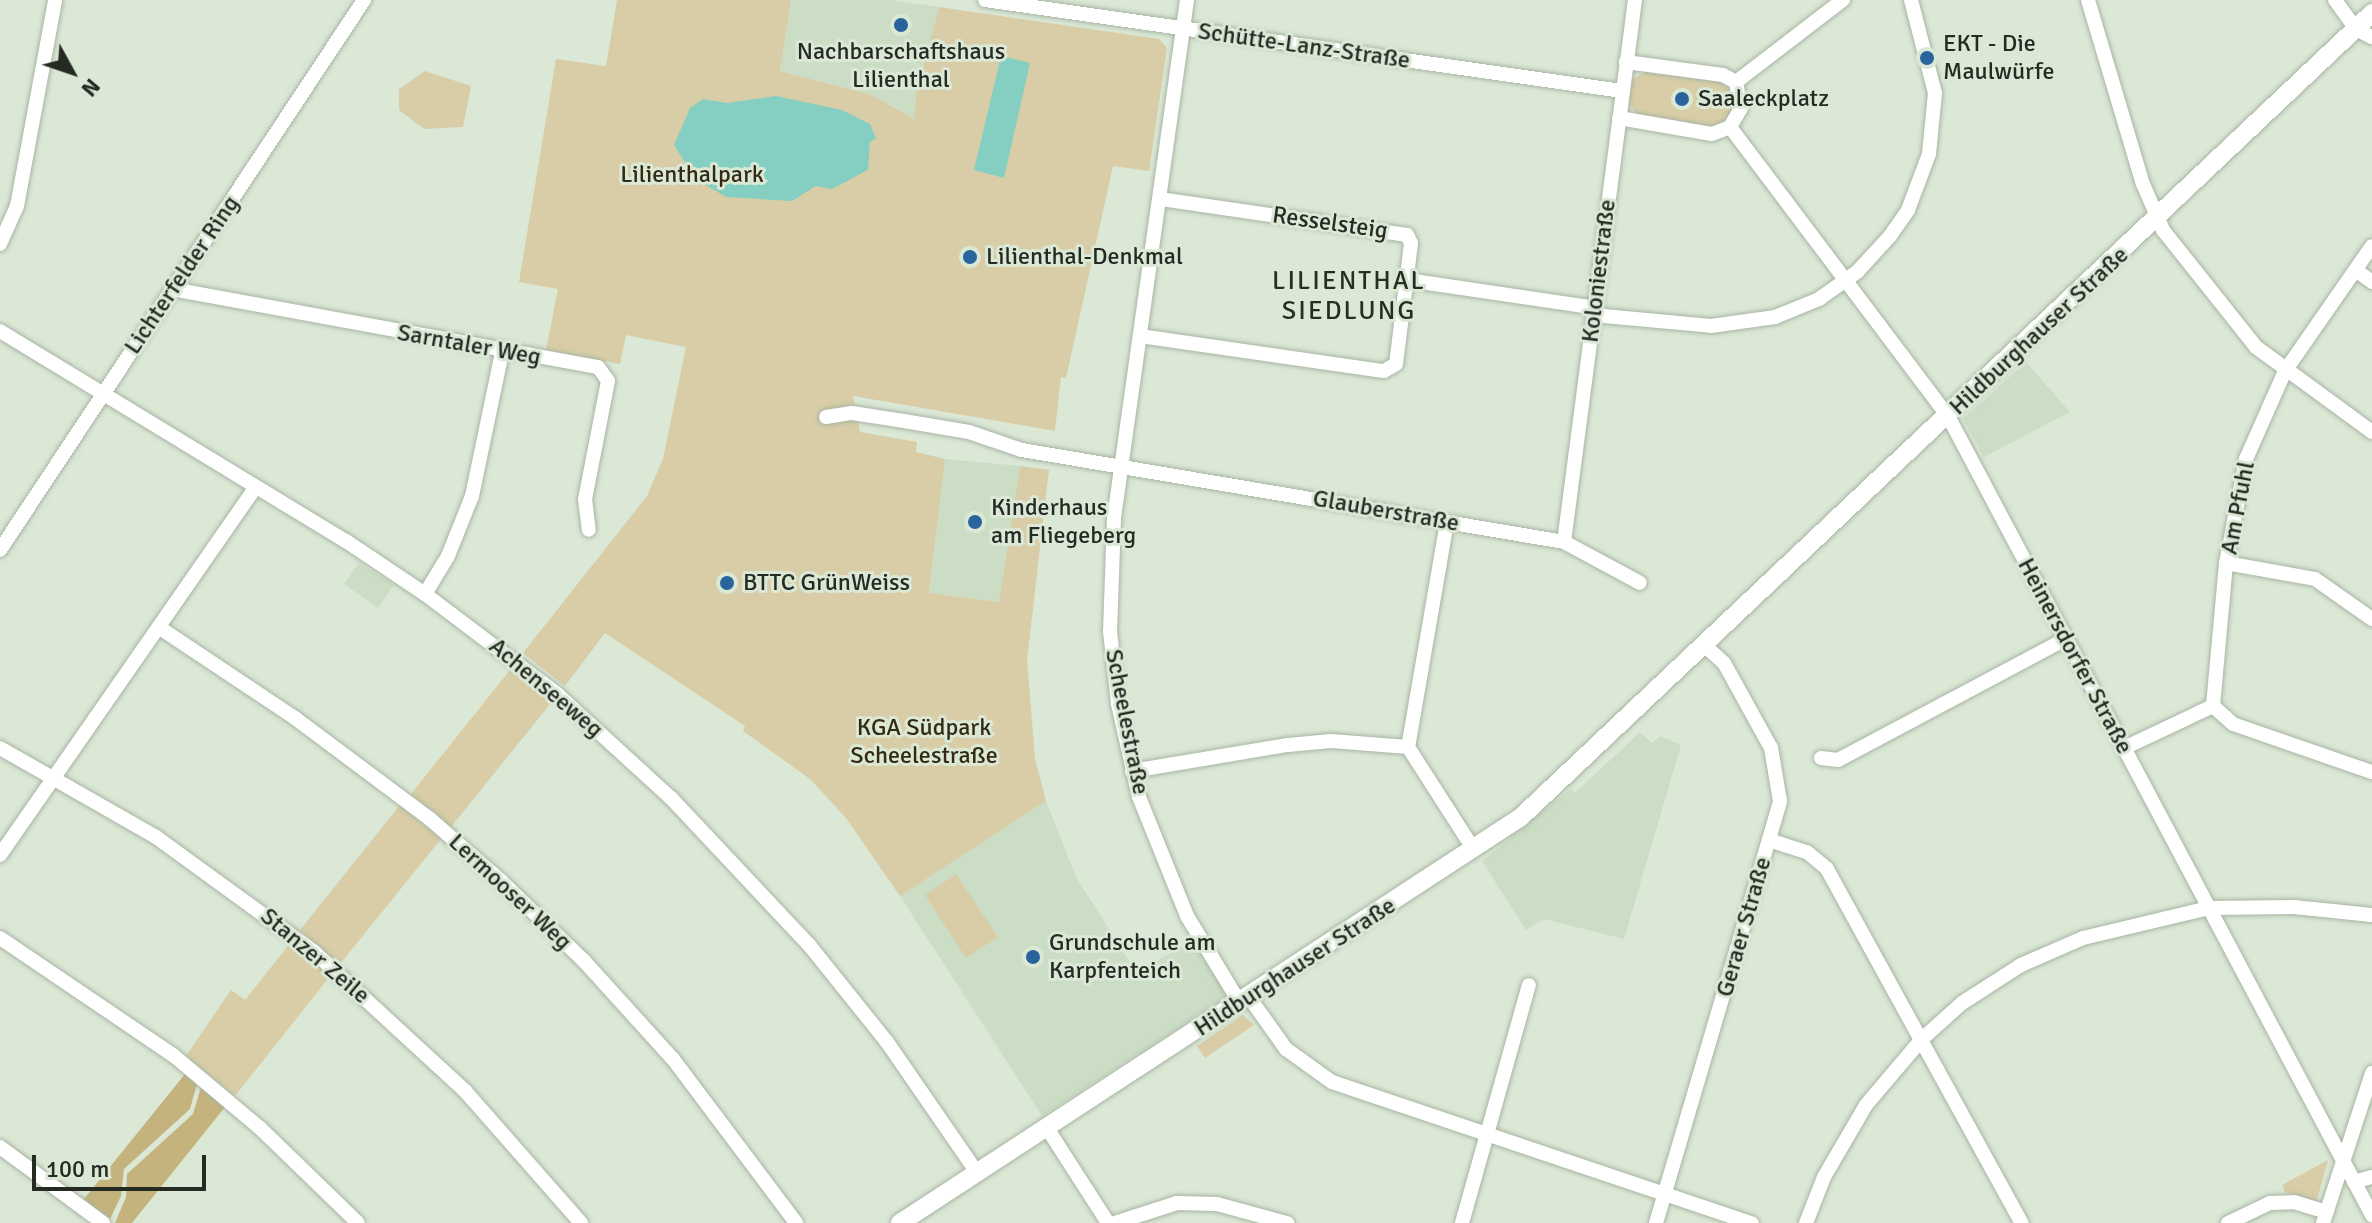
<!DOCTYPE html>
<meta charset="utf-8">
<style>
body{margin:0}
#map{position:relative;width:2372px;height:1223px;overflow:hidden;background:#dbe8d6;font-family:Signika,sans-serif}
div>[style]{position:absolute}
.built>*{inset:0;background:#cbddc5}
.green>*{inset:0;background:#d8cda6}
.forest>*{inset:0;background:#c4b37c}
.water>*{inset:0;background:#85cec2}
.roads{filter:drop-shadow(0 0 2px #a8b5a3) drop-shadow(0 0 2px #a8b5a3)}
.minor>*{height:14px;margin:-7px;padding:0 7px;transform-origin:7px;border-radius:7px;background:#fff}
.major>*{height:18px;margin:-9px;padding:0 9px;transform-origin:9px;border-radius:9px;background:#fff}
.dots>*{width:22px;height:22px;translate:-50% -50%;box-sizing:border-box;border:4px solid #dbe8d6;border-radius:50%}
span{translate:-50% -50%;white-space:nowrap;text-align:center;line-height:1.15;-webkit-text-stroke:6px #dbe8d6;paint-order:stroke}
.poi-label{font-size:24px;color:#252a23}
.left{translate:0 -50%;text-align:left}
.street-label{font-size:24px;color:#252a23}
.park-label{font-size:24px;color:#332b11}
.neighbourhood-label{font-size:26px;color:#252f21;letter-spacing:2px}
.north{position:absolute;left:32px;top:32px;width:80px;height:80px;-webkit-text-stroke:6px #dbe8d6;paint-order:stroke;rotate:130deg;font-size:22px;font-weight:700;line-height:32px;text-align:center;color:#252a23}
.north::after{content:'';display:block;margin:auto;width:28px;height:36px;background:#252a23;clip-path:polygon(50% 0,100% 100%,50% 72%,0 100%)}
.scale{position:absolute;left:32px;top:1155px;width:174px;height:36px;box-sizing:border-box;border:4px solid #252a23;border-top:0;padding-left:10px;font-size:24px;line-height:28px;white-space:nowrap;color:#252a23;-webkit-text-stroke:6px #dbe8d6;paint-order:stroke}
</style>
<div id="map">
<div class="built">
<div style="clip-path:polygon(791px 0,890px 0,939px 7px,916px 94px,915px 119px,872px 95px,780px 71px)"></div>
<div style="clip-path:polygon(2026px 362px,2070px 412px,1984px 457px,1963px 419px)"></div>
<div style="clip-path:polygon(945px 459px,1020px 466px,999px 602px,929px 593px)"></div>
<div style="clip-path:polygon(359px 563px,394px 585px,378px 608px,344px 584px)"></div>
<div style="clip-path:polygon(1640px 732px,1652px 743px,1660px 736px,1681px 745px,1624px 939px,1544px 919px,1526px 930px,1482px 861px,1571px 789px,1575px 793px)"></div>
<div style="clip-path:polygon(1046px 801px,1076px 877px,1136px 972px,1193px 941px,1227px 996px,1042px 1116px,900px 896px)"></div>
</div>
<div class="green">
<div style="clip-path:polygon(617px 0,791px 0,780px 71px,872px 95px,914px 119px,916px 94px,939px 7px,1159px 39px,1167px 48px,1149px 171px,1113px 166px,1066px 378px,1061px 377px,1055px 431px,853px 396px,860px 432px,917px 442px,916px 452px,945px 459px,929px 593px,999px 602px,1020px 466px,1049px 470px,1027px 660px,1035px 758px,1046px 801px,900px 896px,846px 818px,810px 779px,743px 731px,745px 726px,605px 633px,565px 686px,523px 653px,647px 496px,663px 459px,686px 347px,626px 335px,620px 364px,546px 350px,558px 289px,519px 282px,556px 59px,606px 66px)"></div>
<div style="clip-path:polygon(1649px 70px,1721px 81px,1732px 91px,1734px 109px,1726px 122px,1711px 128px,1642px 118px,1626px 102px,1629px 81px)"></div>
<div style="clip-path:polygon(425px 71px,471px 86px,463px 127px,424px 129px,399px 110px,399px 89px)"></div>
<div style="clip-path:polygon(510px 670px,551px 703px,451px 827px,411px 794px)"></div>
<div style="clip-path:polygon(400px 805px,441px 839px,340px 964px,300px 930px)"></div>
<div style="clip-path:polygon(956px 874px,998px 937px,966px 958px,925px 895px)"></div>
<div style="clip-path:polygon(291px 942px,331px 975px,235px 1096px,186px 1056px,231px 990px,245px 1000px)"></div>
<div style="clip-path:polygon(1243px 1015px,1254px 1025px,1205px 1058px,1197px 1046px)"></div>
<div style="clip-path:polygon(2328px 1160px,2316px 1203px,2285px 1192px,2282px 1185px)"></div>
</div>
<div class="forest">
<div style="clip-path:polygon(185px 1074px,197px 1084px,190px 1109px,124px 1169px,121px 1196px,110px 1219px,84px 1199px)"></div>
<div style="clip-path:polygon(201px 1087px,225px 1107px,132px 1223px,115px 1223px,126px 1197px,127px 1174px,193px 1114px)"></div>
</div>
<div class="water">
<div style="clip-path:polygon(1001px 56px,1030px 63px,1004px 178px,974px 170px)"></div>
<div style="clip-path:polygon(776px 96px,842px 110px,870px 124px,876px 138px,870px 142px,868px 170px,832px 189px,816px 186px,792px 201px,726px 197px,696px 179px,674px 145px,690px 108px,703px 99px,727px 103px)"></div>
</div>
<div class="roads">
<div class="minor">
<div style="left:985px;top:0;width:643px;rotate:8.13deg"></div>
<div style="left:1187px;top:0;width:523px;rotate:98.02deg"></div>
<div style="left:1114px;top:518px;width:113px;rotate:92deg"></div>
<div style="left:1110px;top:631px;width:73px;rotate:83.7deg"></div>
<div style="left:1118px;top:704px;width:95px;rotate:77.3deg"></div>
<div style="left:1139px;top:797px;width:128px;rotate:68deg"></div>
<div style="left:1187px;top:916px;width:102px;rotate:58.7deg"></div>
<div style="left:2088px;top:0;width:192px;rotate:73.4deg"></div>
<div style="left:2143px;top:184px;width:50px;rotate:66.5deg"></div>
<div style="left:2163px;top:230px;width:149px;rotate:51.5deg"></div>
<div style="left:2256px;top:347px;width:144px;rotate:36.2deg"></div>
<div style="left:2335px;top:0;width:36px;rotate:54deg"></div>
<div style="left:2356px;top:29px;width:18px;rotate:27deg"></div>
<div style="left:1736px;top:82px;width:135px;rotate:-37.5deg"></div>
<div style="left:1619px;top:118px;width:94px;rotate:9.8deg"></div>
<div style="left:1712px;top:134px;width:19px;rotate:-21deg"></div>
<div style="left:1730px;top:127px;width:22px;rotate:-60deg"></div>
<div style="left:1741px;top:108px;width:26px;rotate:-101deg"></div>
<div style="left:1736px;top:82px;width:15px;rotate:-152deg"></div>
<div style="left:1723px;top:75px;width:98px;rotate:-172.4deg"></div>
<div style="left:1730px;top:127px;width:362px;rotate:53deg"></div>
<div style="left:1948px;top:416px;width:905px;rotate:62.05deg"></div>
<div style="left:0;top:244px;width:42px;rotate:-65.9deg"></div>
<div style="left:17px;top:206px;width:209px;rotate:-79.5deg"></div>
<div style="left:2357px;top:271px;width:19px;rotate:36deg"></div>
<div style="left:1407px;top:280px;width:179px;rotate:8.4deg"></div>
<div style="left:1584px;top:306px;width:22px;rotate:27deg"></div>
<div style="left:1604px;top:316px;width:107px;rotate:5.3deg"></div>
<div style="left:1711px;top:326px;width:65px;rotate:-8deg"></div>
<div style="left:1775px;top:317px;width:48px;rotate:-22.2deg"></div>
<div style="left:1819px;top:299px;width:47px;rotate:-35.4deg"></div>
<div style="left:1857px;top:272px;width:49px;rotate:-47.5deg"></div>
<div style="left:1890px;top:236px;width:32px;rotate:-55deg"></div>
<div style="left:1908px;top:210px;width:60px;rotate:-69.4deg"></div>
<div style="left:1929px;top:154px;width:61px;rotate:-84.4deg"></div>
<div style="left:1935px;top:93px;width:96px;rotate:-104.5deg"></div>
<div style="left:172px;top:289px;width:433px;rotate:10.4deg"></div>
<div style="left:598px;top:367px;width:17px;rotate:54deg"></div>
<div style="left:608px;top:381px;width:120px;rotate:101deg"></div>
<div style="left:585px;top:499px;width:31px;rotate:83deg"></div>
<div style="left:0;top:331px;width:405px;rotate:31.3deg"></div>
<div style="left:346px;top:541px;width:95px;rotate:33.9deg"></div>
<div style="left:425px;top:594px;width:166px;rotate:37.1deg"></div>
<div style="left:557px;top:694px;width:154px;rotate:42.4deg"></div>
<div style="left:671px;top:798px;width:203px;rotate:46.8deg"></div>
<div style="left:810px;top:946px;width:123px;rotate:51.3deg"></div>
<div style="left:887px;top:1042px;width:160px;rotate:55.4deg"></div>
<div style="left:1140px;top:336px;width:246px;rotate:8.2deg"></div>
<div style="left:1384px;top:371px;width:14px;rotate:-30deg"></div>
<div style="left:1396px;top:364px;width:122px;rotate:-82.9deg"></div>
<div style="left:1411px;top:243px;width:9px;rotate:-117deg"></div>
<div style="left:1407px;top:235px;width:250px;rotate:-171.7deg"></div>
<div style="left:826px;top:417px;width:26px;rotate:-9deg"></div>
<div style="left:852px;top:413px;width:47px;rotate:8.7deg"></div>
<div style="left:898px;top:420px;width:72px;rotate:9.6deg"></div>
<div style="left:969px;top:432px;width:56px;rotate:18.8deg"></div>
<div style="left:1022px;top:450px;width:550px;rotate:9.63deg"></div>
<div style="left:1564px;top:542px;width:86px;rotate:28.3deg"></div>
<div style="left:1447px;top:522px;width:228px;rotate:99.8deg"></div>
<div style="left:1408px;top:747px;width:122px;rotate:57.3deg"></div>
<div style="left:1564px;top:542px;width:547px;rotate:-82.54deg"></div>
<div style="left:0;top:550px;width:660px;rotate:-56.5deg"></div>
<div style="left:2226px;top:563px;width:90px;rotate:10.2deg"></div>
<div style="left:2315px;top:579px;width:70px;rotate:35.1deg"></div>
<div style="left:425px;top:594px;width:44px;rotate:-58.8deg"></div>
<div style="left:448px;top:556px;width:65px;rotate:-68.2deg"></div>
<div style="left:472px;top:496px;width:147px;rotate:-78.2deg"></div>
<div style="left:160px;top:628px;width:162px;rotate:33.7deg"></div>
<div style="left:295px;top:718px;width:169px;rotate:36.8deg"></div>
<div style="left:430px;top:819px;width:94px;rotate:41.1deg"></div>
<div style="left:501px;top:881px;width:115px;rotate:43.9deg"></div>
<div style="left:584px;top:961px;width:132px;rotate:47.8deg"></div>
<div style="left:673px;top:1059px;width:205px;rotate:53.1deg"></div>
<div style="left:2213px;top:706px;width:144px;rotate:-84.8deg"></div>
<div style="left:2226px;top:563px;width:106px;rotate:-79.1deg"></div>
<div style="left:2246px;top:459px;width:96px;rotate:-66.1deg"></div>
<div style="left:2285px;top:371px;width:152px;rotate:-55.2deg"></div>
<div style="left:2213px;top:706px;width:27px;rotate:42deg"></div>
<div style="left:2233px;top:724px;width:147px;rotate:19.1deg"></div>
<div style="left:0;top:748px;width:180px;rotate:29.7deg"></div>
<div style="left:156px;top:837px;width:195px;rotate:36deg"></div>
<div style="left:314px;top:952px;width:205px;rotate:42.6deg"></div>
<div style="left:465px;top:1091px;width:176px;rotate:48.7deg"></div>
<div style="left:2124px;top:748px;width:98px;rotate:-25.3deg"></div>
<div style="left:1821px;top:758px;width:17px;rotate:7deg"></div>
<div style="left:1838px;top:760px;width:258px;rotate:-28deg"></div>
<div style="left:1132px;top:771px;width:158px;rotate:-9.5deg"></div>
<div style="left:1288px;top:745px;width:43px;rotate:-5.3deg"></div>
<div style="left:1331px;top:741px;width:77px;rotate:4.5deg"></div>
<div style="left:1769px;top:840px;width:40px;rotate:18deg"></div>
<div style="left:1807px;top:852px;width:26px;rotate:40deg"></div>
<div style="left:1827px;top:869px;width:404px;rotate:61.2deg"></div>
<div style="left:0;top:855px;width:448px;rotate:-55.2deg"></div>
<div style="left:0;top:938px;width:209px;rotate:34.1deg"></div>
<div style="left:173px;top:1055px;width:114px;rotate:40deg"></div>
<div style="left:260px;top:1128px;width:136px;rotate:44.1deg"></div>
<div style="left:1249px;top:997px;width:64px;rotate:54.6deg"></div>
<div style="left:1286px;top:1049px;width:57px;rotate:35.7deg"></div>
<div style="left:1332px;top:1082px;width:443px;rotate:18.6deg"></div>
<div style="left:1047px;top:1128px;width:113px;rotate:57.3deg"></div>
<div style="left:0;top:1147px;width:128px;rotate:36.4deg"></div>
<div style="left:2354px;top:1182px;width:19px;rotate:-16deg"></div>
<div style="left:1115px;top:1223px;width:65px;rotate:-17.9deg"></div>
<div style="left:1177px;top:1203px;width:40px;rotate:1.4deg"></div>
<div style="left:1217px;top:1204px;width:73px;rotate:15.2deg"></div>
<div style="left:1462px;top:1223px;width:247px;rotate:-74.3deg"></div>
<div style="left:1656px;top:1223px;width:440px;rotate:-73.6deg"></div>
<div style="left:1780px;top:801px;width:54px;rotate:-99.6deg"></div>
<div style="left:1771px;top:748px;width:97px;rotate:-118.9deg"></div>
<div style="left:1724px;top:663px;width:25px;rotate:-138deg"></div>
<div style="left:1806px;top:1223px;width:49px;rotate:-68.6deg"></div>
<div style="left:1824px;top:1177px;width:83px;rotate:-59.7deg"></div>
<div style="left:1866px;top:1105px;width:87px;rotate:-49.7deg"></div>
<div style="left:1922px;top:1039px;width:54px;rotate:-42deg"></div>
<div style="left:1962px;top:1003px;width:70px;rotate:-32.8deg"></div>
<div style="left:2021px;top:965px;width:68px;rotate:-23.5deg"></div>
<div style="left:2083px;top:938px;width:130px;rotate:-13.4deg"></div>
<div style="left:2209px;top:908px;width:85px;rotate:-0.7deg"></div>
<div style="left:2294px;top:907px;width:78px;rotate:5.9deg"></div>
<div style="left:2228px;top:1223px;width:47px;rotate:-25.5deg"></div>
<div style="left:2270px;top:1203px;width:24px;rotate:-2deg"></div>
<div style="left:2294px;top:1202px;width:34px;rotate:17deg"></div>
<div style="left:2323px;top:1223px;width:158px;rotate:-71.9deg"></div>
</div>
<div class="major">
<div style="left:900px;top:1223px;width:742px;rotate:-33.18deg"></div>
<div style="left:1521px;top:817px;width:1171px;rotate:-43.37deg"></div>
</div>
</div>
<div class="dots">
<div style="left:901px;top:25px;background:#29659c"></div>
<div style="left:1927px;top:58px;background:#29659c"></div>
<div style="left:1682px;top:99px;background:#29659c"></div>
<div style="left:970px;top:257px;background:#29659c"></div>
<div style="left:975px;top:522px;background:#29659c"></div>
<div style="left:727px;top:583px;background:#29659c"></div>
<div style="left:1033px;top:957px;background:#29659c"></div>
</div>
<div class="poi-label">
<span class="left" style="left:1943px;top:58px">EKT - Die<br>Maulwürfe</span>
<span style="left:901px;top:66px">Nachbarschaftshaus<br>Lilienthal</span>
<span class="left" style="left:1698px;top:99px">Saaleckplatz</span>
<span class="left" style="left:986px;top:257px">Lilienthal-Denkmal</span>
<span class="left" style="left:991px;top:522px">Kinderhaus<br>am Fliegeberg</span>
<span class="left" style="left:743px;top:583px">BTTC GrünWeiss</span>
<span class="left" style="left:1049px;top:957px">Grundschule am<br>Karpfenteich</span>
</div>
<div class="street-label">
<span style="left:1304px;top:46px;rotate:8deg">Schütte-Lanz-Straße</span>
<span style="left:1330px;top:223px;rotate:8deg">Resselsteig</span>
<span style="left:1599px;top:271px;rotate:-83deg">Koloniestraße</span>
<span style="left:182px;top:275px;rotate:-56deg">Lichterfelder Ring</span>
<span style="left:2039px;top:331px;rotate:-43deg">Hildburghauser Straße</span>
<span style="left:469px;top:345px;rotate:10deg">Sarntaler Weg</span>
<span style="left:2238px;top:508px;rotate:-79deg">Am Pfuhl</span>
<span style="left:1386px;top:511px;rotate:10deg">Glauberstraße</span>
<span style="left:2075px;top:656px;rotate:62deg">Heinersdorfer Straße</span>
<span style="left:546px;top:688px;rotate:40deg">Achenseeweg</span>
<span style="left:1127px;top:722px;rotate:79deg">Scheelestraße</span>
<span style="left:510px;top:892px;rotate:43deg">Lermooser Weg</span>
<span style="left:1744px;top:927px;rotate:-74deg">Geraer Straße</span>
<span style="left:315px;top:956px;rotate:40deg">Stanzer Zeile</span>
<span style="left:1295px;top:967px;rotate:-33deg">Hildburghauser Straße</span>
</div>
<div class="park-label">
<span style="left:692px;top:175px">Lilienthalpark</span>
<span style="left:924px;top:742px">KGA Südpark<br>Scheelestraße</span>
</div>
<div class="neighbourhood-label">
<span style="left:1349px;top:297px">LILIENTHAL<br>SIEDLUNG</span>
</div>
<div class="north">N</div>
<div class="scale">100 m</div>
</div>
